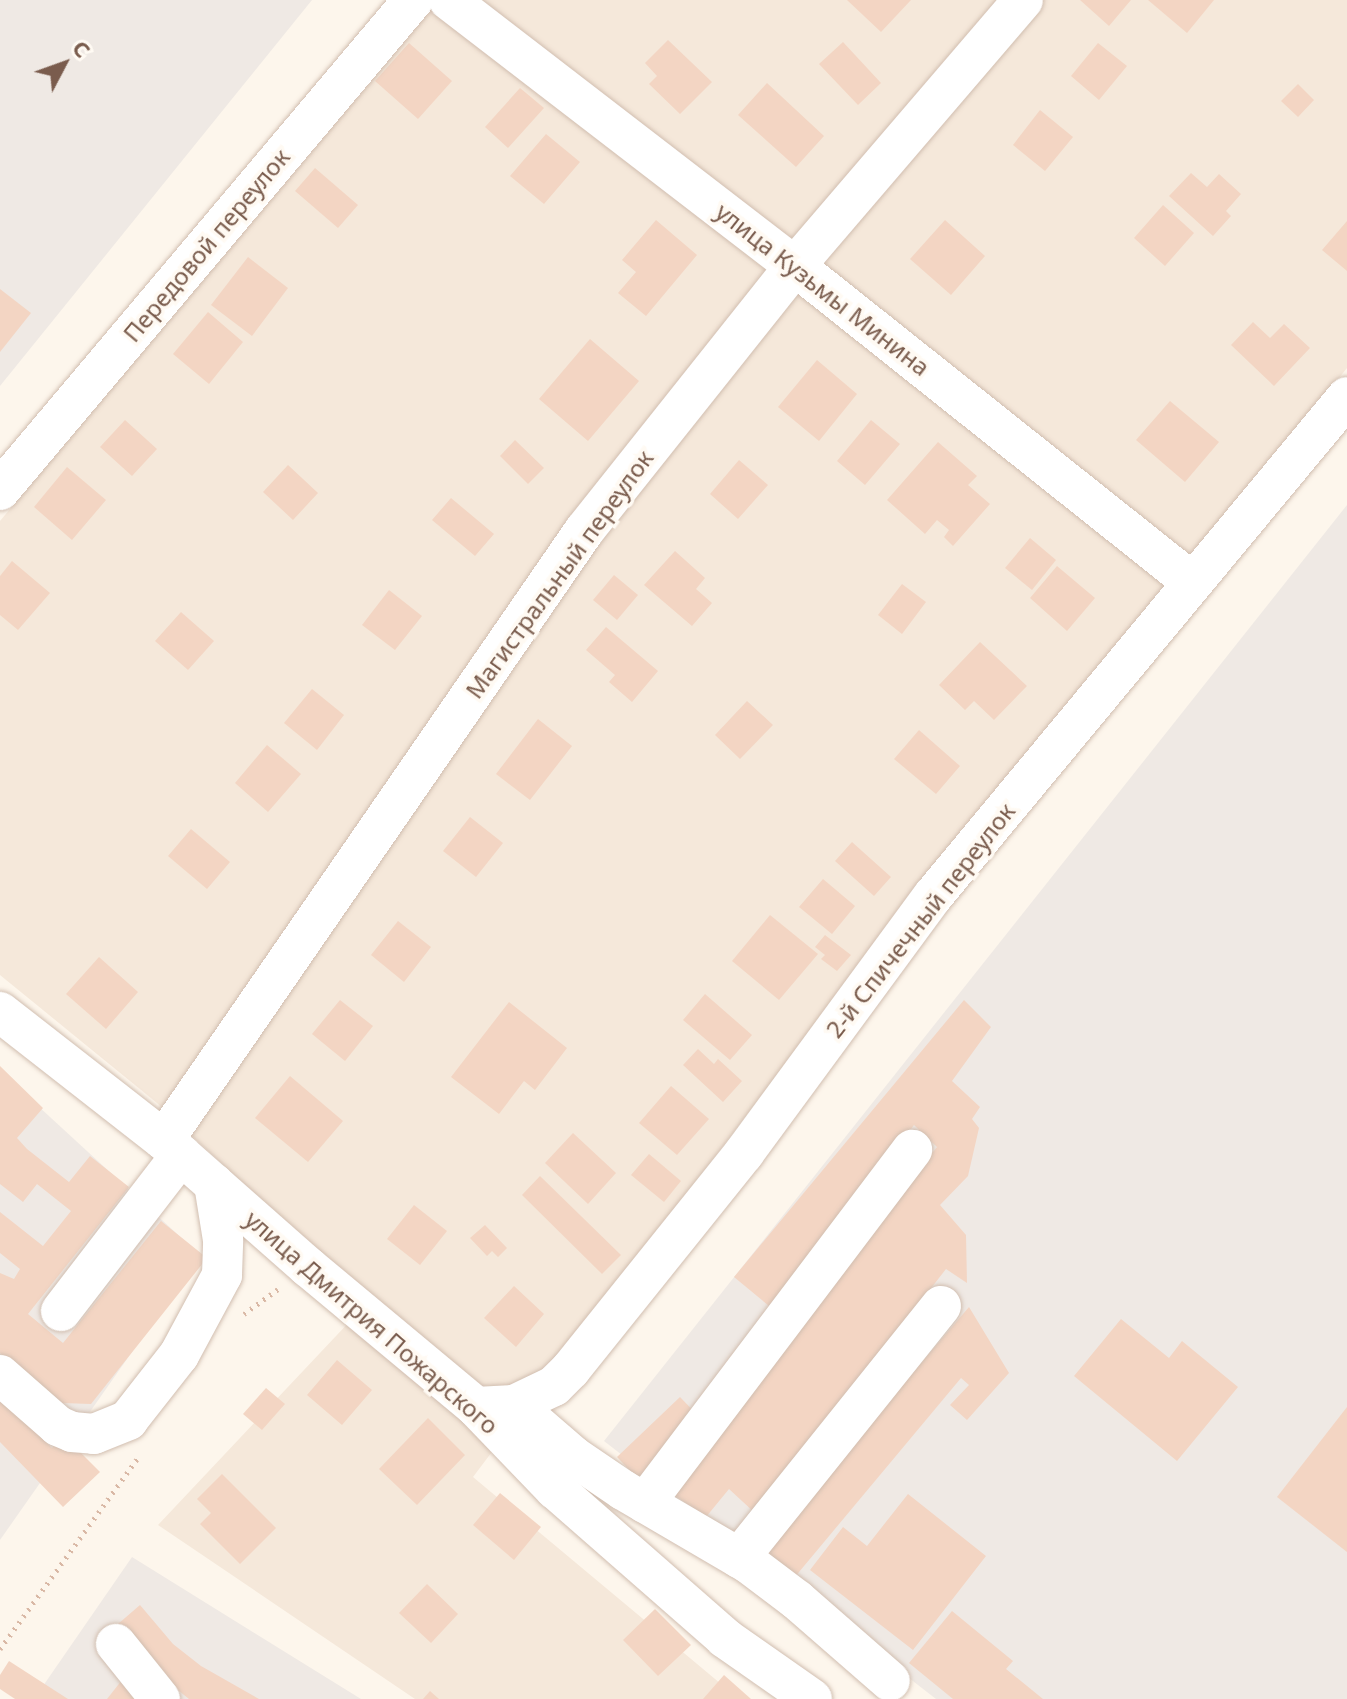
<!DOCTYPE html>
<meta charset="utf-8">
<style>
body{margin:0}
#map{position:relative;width:1347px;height:1699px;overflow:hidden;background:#fdf6ec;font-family:"Noto Sans",sans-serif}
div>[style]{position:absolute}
.residential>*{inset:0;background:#f5e8da}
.industrial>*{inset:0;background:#efe9e4}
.building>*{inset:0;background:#f3d5c3}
.path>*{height:5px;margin-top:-2.5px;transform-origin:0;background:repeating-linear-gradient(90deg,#d9b8a5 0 2px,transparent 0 8px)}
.roads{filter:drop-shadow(0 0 2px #d1beb0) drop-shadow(0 0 2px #d1beb0)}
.minor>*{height:40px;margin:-20px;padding:0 20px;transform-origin:20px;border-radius:20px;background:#fff}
span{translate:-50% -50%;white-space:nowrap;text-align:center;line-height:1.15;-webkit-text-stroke:7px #fffaf3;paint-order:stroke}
.street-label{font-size:24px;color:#7a5c4d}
.north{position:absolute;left:24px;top:24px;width:80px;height:80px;-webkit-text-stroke:6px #fffaf3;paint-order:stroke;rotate:49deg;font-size:22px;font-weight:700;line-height:32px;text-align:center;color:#7a5c4d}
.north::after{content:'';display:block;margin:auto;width:28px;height:36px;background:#7a5c4d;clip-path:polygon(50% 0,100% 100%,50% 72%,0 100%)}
</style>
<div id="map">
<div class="residential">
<div style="clip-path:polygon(435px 0,1347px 0,1347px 368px,878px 941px,473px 1477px,739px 1699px,415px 1699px,158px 1525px,369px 1301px,157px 1103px,0 975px,0 521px)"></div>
</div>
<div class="industrial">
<div style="clip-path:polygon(0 0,312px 0,0 386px)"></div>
<div style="clip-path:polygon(1347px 505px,1347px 1699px,936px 1699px,604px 1441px)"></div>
<div style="clip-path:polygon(0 1071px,200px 1255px,0 1540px)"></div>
<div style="clip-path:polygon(132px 1557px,361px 1699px,34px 1699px)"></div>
</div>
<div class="building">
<div style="clip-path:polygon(847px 0,911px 0,881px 32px)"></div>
<div style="clip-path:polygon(1080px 0,1131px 0,1109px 26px)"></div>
<div style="clip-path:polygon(1148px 0,1214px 0,1187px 33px)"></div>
<div style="clip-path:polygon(668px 40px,712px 82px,680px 114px,649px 84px,657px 76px,645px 63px)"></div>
<div style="clip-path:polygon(843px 42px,881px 83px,858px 105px,819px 64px)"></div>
<div style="clip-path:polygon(409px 43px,452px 81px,418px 119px,375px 81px)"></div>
<div style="clip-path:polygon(1098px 43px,1127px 66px,1099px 100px,1071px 76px)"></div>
<div style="clip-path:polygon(767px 83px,824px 136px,796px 167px,738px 115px)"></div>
<div style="clip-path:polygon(1298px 84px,1314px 100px,1298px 117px,1281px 101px)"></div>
<div style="clip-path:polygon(520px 88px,544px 108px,508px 148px,485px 127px)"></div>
<div style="clip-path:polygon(1040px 110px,1073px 137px,1045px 171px,1013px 145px)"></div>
<div style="clip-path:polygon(546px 134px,580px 162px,544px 204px,510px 176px)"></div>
<div style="clip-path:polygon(315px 168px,358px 205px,338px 228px,295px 191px)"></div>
<div style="clip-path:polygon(1191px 173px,1207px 187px,1219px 174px,1241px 194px,1226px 211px,1231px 216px,1213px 236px,1169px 196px)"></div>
<div style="clip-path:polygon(1163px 205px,1194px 233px,1165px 266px,1134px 238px)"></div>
<div style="clip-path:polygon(656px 220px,697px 255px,646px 316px,618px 293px,636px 272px,622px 260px)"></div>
<div style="clip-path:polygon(945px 220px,985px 256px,951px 295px,910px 259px)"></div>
<div style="clip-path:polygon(1347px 221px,1347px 271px,1322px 250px)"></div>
<div style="clip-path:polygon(248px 257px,288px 288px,252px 336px,211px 305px)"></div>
<div style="clip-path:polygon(0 289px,31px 313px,0 352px)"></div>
<div style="clip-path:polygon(208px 312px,243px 342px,209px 384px,173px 354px)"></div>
<div style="clip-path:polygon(1253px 322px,1270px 338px,1284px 324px,1310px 348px,1274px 386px,1231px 345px)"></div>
<div style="clip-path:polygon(590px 339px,639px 381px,588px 441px,539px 399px)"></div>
<div style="clip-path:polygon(817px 360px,857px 394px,819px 441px,778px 407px)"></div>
<div style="clip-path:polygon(1170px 401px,1219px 442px,1185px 482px,1136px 440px)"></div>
<div style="clip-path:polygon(125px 420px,157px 449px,132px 476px,100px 447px)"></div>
<div style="clip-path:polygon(871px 420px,900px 444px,865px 485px,837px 461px)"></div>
<div style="clip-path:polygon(515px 440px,544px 468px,528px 484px,500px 456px)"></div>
<div style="clip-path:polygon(938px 442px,977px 476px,968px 485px,990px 504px,953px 546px,944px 537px,949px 530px,937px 520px,925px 534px,887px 500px)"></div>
<div style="clip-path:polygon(739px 460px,768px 485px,738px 519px,710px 494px)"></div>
<div style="clip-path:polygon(288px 465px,318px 493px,293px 520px,263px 492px)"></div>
<div style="clip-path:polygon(67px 467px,106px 500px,72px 540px,34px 507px)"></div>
<div style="clip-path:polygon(451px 498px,494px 534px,475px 556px,432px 520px)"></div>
<div style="clip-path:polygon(1030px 538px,1056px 560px,1032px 590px,1005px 568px)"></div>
<div style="clip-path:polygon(675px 551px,705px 578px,696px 589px,712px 603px,692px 626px,644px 585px)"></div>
<div style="clip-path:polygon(12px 561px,50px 593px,18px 630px,0 615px,0 576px)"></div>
<div style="clip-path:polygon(1057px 566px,1095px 598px,1067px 631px,1030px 598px)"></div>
<div style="clip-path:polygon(614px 575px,638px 595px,617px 620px,593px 600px)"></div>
<div style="clip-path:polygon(902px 584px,926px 602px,902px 634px,878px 615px)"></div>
<div style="clip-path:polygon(389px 590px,422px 616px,395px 650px,362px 625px)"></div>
<div style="clip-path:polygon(181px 612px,214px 641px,188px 670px,155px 641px)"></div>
<div style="clip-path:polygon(606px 627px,658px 671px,632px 702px,609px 682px,615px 675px,586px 650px)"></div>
<div style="clip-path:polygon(980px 642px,1027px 686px,994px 720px,974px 701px,965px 710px,939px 685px)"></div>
<div style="clip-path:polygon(312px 689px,344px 715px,317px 750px,284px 723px)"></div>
<div style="clip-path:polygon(747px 701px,773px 725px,740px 759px,715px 735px)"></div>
<div style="clip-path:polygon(538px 719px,572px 746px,530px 800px,496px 774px)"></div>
<div style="clip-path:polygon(919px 730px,960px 766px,936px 794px,894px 759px)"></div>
<div style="clip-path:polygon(267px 745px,301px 774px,268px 812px,235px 783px)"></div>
<div style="clip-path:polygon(470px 817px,503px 843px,476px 877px,443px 851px)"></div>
<div style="clip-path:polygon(191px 829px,230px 862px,207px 889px,168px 856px)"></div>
<div style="clip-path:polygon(852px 842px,891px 877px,874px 896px,835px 861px)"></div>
<div style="clip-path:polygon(823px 879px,855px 906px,832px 934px,799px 907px)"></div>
<div style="clip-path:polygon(770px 915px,818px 954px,779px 1000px,732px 961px)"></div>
<div style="clip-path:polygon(398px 921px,431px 947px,404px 982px,371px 955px)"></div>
<div style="clip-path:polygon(825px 935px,851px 955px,837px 971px,821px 959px,825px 955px,815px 947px)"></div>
<div style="clip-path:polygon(99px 957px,138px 992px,106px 1029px,66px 994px)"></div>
<div style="clip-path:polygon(705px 994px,752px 1035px,730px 1060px,683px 1020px)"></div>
<div style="clip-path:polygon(340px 1000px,373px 1026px,345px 1061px,312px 1034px)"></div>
<div style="clip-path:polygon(964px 1000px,991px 1027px,952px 1081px,980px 1107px,972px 1119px,979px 1128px,968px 1176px,940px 1205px,966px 1235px,967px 1283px,946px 1269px,755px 1513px,729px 1489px,706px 1517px,673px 1494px,838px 1270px,937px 1147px,914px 1125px,769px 1306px,734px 1277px)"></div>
<div style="clip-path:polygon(509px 1002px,567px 1048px,535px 1090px,524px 1081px,499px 1114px,451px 1077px)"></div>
<div style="clip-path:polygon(698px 1049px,714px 1064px,718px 1059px,742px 1081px,723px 1102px,683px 1065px)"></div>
<div style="clip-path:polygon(0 1066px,43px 1108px,17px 1138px,27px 1149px,69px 1182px,90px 1156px,129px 1187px,28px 1314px,63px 1343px,161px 1221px,207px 1258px,91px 1404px,62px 1403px,0 1353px,0 1273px,14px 1279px,20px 1269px,0 1253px,0 1212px,43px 1246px,71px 1211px,37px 1184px,23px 1202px,0 1184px)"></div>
<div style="clip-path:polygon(290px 1076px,343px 1121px,308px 1162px,255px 1118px)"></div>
<div style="clip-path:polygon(671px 1086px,709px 1119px,677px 1155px,639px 1123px)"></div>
<div style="clip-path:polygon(573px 1133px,616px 1173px,588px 1204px,545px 1163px)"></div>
<div style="clip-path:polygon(649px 1154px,681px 1181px,664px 1202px,631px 1175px)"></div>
<div style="clip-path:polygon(540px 1176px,621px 1255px,602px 1274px,522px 1195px)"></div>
<div style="clip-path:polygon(414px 1205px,447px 1231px,420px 1265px,387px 1239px)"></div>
<div style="clip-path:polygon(485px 1225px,507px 1248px,498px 1257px,492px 1251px,487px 1256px,470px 1238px)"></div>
<div style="clip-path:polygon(514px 1286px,544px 1314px,516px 1347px,484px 1318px)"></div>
<div style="clip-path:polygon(969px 1307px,1009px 1373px,967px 1420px,950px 1405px,969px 1385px,961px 1378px,794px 1578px,761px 1551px)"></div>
<div style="clip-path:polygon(1121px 1319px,1169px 1358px,1182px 1341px,1238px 1387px,1177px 1461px,1074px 1376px)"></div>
<div style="clip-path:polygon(337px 1360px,372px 1390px,342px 1425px,307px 1395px)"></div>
<div style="clip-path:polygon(266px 1388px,285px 1404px,262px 1430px,243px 1414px)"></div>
<div style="clip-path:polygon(0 1396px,52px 1448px,63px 1435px,100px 1472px,63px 1507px,0 1442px)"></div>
<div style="clip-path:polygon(680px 1397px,703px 1421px,640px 1481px,617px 1457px)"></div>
<div style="clip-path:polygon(1347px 1407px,1347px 1552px,1277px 1497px)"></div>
<div style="clip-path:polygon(428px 1418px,465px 1455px,417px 1505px,379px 1469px)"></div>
<div style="clip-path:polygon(222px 1474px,276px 1528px,240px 1564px,200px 1524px,211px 1513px,197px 1499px)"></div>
<div style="clip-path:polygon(500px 1493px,541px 1527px,514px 1560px,473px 1525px)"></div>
<div style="clip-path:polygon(908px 1494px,986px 1556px,913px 1650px,810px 1570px,843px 1527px,867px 1546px)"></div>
<div style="clip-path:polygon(427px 1584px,458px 1614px,431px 1643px,399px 1613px)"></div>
<div style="clip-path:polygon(140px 1605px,173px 1644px,201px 1666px,259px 1699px,189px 1699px,168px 1682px,118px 1624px)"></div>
<div style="clip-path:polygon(655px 1609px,691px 1645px,658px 1676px,623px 1640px)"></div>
<div style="clip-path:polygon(952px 1611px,1013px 1661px,1006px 1669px,1043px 1699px,953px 1699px,909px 1663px)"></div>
<div style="clip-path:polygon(9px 1661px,68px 1699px,15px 1699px,0 1689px,0 1675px)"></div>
<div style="clip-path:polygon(724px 1675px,751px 1699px,703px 1699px)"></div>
<div style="clip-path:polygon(122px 1680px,142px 1699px,107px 1699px)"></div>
<div style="clip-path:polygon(430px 1691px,439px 1699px,423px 1699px)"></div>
</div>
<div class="path">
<div style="left:244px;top:1314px;width:42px;rotate:-36.3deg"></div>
<div style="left:0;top:1649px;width:238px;rotate:-54.2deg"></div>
</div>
<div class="roads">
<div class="minor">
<div style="left:449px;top:0;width:436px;rotate:37.6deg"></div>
<div style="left:795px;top:266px;width:507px;rotate:38.52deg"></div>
<div style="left:0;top:490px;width:641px;rotate:-49.87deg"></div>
<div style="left:0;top:1012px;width:208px;rotate:38deg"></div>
<div style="left:164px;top:1140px;width:192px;rotate:41.4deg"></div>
<div style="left:308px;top:1267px;width:219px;rotate:39.8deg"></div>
<div style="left:476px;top:1407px;width:114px;rotate:46.1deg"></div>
<div style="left:555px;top:1489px;width:226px;rotate:41.2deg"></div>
<div style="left:725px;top:1638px;width:106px;rotate:35deg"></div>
<div style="left:164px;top:1140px;width:740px;rotate:-55.41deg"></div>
<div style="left:584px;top:531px;width:339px;rotate:-51.5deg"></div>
<div style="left:795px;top:266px;width:350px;rotate:-49.4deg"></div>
<div style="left:61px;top:1311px;width:197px;rotate:-52.4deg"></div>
<div style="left:0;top:1375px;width:77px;rotate:41.3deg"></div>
<div style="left:58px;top:1426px;width:15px;rotate:23deg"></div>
<div style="left:72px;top:1432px;width:22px;rotate:5deg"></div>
<div style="left:94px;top:1434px;width:37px;rotate:-22deg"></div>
<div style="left:128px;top:1420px;width:83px;rotate:-51.9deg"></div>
<div style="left:179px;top:1355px;width:91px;rotate:-61.7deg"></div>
<div style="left:222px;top:1275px;width:35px;rotate:-88deg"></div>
<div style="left:223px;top:1240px;width:57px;rotate:-99.1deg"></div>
<div style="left:514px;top:1405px;width:78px;rotate:40.8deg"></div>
<div style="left:573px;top:1456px;width:60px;rotate:34.2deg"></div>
<div style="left:623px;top:1490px;width:145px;rotate:30.3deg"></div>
<div style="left:748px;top:1563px;width:61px;rotate:37.1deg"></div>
<div style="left:797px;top:1600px;width:123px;rotate:41.1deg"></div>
<div style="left:476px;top:1407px;width:38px;rotate:-3deg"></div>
<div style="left:514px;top:1405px;width:44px;rotate:-25.4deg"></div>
<div style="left:554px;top:1386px;width:24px;rotate:-45deg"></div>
<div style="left:571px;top:1369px;width:277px;rotate:-51.3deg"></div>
<div style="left:744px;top:1153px;width:319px;rotate:-53.7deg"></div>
<div style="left:933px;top:896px;width:648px;rotate:-50.32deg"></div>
<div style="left:645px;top:1503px;width:443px;rotate:-52.9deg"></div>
<div style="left:739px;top:1558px;width:323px;rotate:-51.3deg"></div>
<div style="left:116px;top:1644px;width:70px;rotate:51.3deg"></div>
</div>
</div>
<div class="street-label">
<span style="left:206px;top:245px;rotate:-50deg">Передовой переулок</span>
<span style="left:823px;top:289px;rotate:38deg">улица Кузьмы Минина</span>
<span style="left:559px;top:574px;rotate:-54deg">Магистральный переулок</span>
<span style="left:920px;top:920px;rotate:-52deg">2-й Спичечный переулок</span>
<span style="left:372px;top:1322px;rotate:41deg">улица Дмитрия Пожарского</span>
</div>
<div class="north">С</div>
</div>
